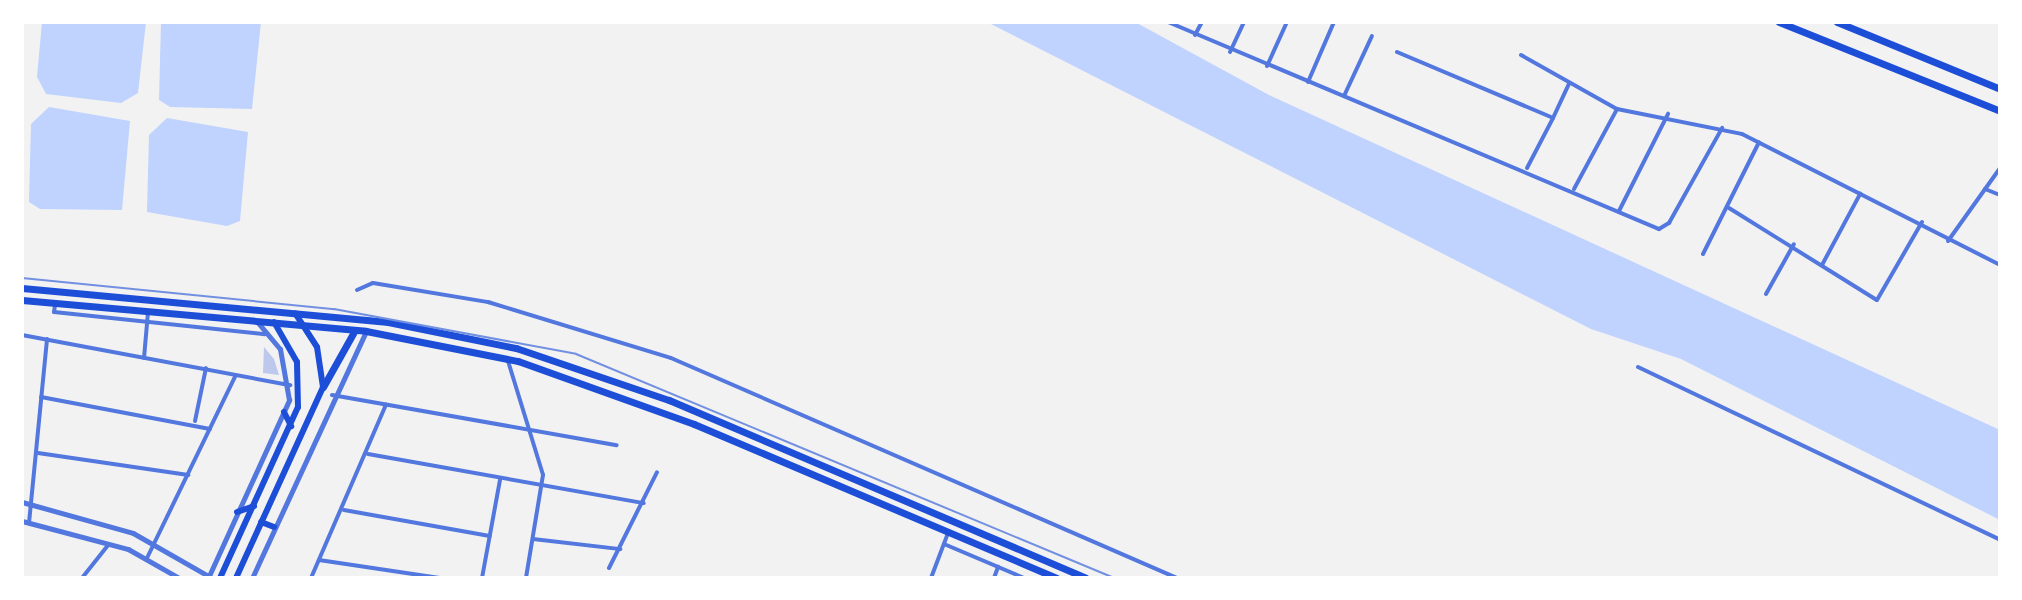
<!DOCTYPE html>
<style>
body{margin:0}
#map{position:relative;width:2022px;height:600px;overflow:hidden;background:#f2f2f2;font-family:Helvetica,sans-serif}
div>[style]{position:absolute}
.water>*{inset:0;background:#bfd3fe}
.building>*{inset:0;background:#bdc9ec}
.minor>*{height:4px;margin:-2px;padding:0 2px;transform-origin:2px;border-radius:2px;background:#5277de}
.tertiary>*{height:5px;margin:-2.5px;padding:0 2.5px;transform-origin:2.5px;border-radius:2.5px;background:#5277de}
.secondary>*{height:6px;margin:-3px;padding:0 3px;transform-origin:3px;border-radius:3px;background:#1d4ed8}
.trunk>*{height:7px;margin:-3.5px;padding:0 3.5px;transform-origin:3.5px;border-radius:3.5px;background:#1d4ed8}
.rail>*{height:2px;margin:-1px;padding:0 1px;transform-origin:1px;border-radius:1px;background:#7290e2}
span{translate:-50% -50%;white-space:nowrap;text-align:center;line-height:1.15;-webkit-text-stroke:6px #fff;paint-order:stroke}
.frame{position:absolute;inset:0;border:24px solid #fff;pointer-events:none}
</style>
<div id="map">
<div class="water">
<div style="clip-path:polygon(42px 22px,146px 22px,138px 93px,121px 103px,46px 94px,37px 77px)"></div>
<div style="clip-path:polygon(161px 22px,261px 22px,252px 109px,170px 107px,159px 100px)"></div>
<div style="clip-path:polygon(987px 22px,1135px 22px,1269px 95px,2000px 430px,2000px 520px,1681px 359px,1591px 329px)"></div>
<div style="clip-path:polygon(49px 107px,130px 121px,122px 210px,40px 209px,29px 202px,31px 124px)"></div>
<div style="clip-path:polygon(167px 118px,248px 132px,240px 221px,227px 226px,147px 212px,149px 135px)"></div>
</div>
<div class="building">
<div style="clip-path:polygon(264px 347px,274px 359px,279px 375px,263px 373px)"></div>
</div>
<div class="minor">
<div style="left:1168px;top:22px;width:533px;rotate:22.86deg"></div>
<div style="left:1659px;top:229px;width:12px;rotate:-31deg"></div>
<div style="left:1669px;top:223px;width:109px;rotate:-60.8deg"></div>
<div style="left:1195px;top:35px;width:15px;rotate:-62deg"></div>
<div style="left:1230px;top:52px;width:33px;rotate:-65deg"></div>
<div style="left:1397px;top:52px;width:169px;rotate:22.9deg"></div>
<div style="left:1553px;top:118px;width:38px;rotate:-65deg"></div>
<div style="left:1521px;top:55px;width:110px;rotate:29.4deg"></div>
<div style="left:1617px;top:109px;width:127px;rotate:11.3deg"></div>
<div style="left:1742px;top:134px;width:289px;rotate:26.9deg"></div>
<div style="left:1267px;top:66px;width:48px;rotate:-65.6deg"></div>
<div style="left:1308px;top:82px;width:65px;rotate:-66.6deg"></div>
<div style="left:1344px;top:96px;width:66px;rotate:-65deg"></div>
<div style="left:1527px;top:168px;width:56px;rotate:-62.5deg"></div>
<div style="left:1574px;top:189px;width:91px;rotate:-61.7deg"></div>
<div style="left:1985px;top:189px;width:16px;rotate:22deg"></div>
<div style="left:1729px;top:208px;width:174px;rotate:31.9deg"></div>
<div style="left:1877px;top:300px;width:90px;rotate:-60deg"></div>
<div style="left:1619px;top:211px;width:109px;rotate:-63.2deg"></div>
<div style="left:1948px;top:241px;width:90px;rotate:-54.5deg"></div>
<div style="left:1703px;top:254px;width:125px;rotate:-63.4deg"></div>
<div style="left:1822px;top:265px;width:81px;rotate:-61.8deg"></div>
<div style="left:357px;top:290px;width:17px;rotate:-24deg"></div>
<div style="left:373px;top:283px;width:117px;rotate:9.4deg"></div>
<div style="left:488px;top:302px;width:191px;rotate:17deg"></div>
<div style="left:671px;top:358px;width:552px;rotate:23.5deg"></div>
<div style="left:1766px;top:294px;width:57px;rotate:-60.8deg"></div>
<div style="left:55px;top:305px;width:7px;rotate:98deg"></div>
<div style="left:54px;top:312px;width:212px;rotate:6deg"></div>
<div style="left:22px;top:335px;width:273px;rotate:10.6deg"></div>
<div style="left:144px;top:358px;width:46px;rotate:-85deg"></div>
<div style="left:508px;top:361px;width:119px;rotate:72.9deg"></div>
<div style="left:543px;top:475px;width:104px;rotate:99.4deg"></div>
<div style="left:1638px;top:367px;width:401px;rotate:25.5deg"></div>
<div style="left:332px;top:395px;width:289px;rotate:10deg"></div>
<div style="left:41px;top:397px;width:172px;rotate:10.7deg"></div>
<div style="left:195px;top:421px;width:54px;rotate:-78.3deg"></div>
<div style="left:38px;top:453px;width:152px;rotate:8.3deg"></div>
<div style="left:368px;top:454px;width:280px;rotate:10.1deg"></div>
<div style="left:344px;top:510px;width:148px;rotate:10.1deg"></div>
<div style="left:29px;top:523px;width:185px;rotate:-84.4deg"></div>
<div style="left:533px;top:539px;width:88px;rotate:6.6deg"></div>
<div style="left:944px;top:544px;width:87px;rotate:23deg"></div>
<div style="left:147px;top:558px;width:203px;rotate:-64.1deg"></div>
<div style="left:319px;top:560px;width:122px;rotate:8.5deg"></div>
<div style="left:609px;top:568px;width:107px;rotate:-63.4deg"></div>
<div style="left:82px;top:578px;width:43px;rotate:-51.5deg"></div>
<div style="left:311px;top:578px;width:189px;rotate:-66.6deg"></div>
<div style="left:482px;top:578px;width:100px;rotate:-79.6deg"></div>
<div style="left:931px;top:578px;width:48px;rotate:-69.3deg"></div>
<div style="left:994px;top:578px;width:12px;rotate:-70deg"></div>
</div>
<div class="tertiary">
<div style="left:22px;top:502px;width:115px;rotate:15.6deg"></div>
<div style="left:133px;top:533px;width:89px;rotate:29.7deg"></div>
<div style="left:22px;top:521px;width:110px;rotate:14.8deg"></div>
<div style="left:128px;top:549px;width:59px;rotate:29.6deg"></div>
<div style="left:208px;top:578px;width:196px;rotate:-65.5deg"></div>
<div style="left:289px;top:400px;width:52px;rotate:-100deg"></div>
<div style="left:280px;top:349px;width:35px;rotate:-130deg"></div>
<div style="left:252px;top:578px;width:272px;rotate:-65.2deg"></div>
</div>
<div class="secondary">
<div style="left:284px;top:412px;width:16px;rotate:63deg"></div>
<div style="left:237px;top:512px;width:18px;rotate:-19deg"></div>
<div style="left:261px;top:522px;width:14px;rotate:21deg"></div>
<div style="left:220px;top:578px;width:188px;rotate:-65.5deg"></div>
<div style="left:298px;top:407px;width:45px;rotate:-91.3deg"></div>
<div style="left:297px;top:362px;width:46px;rotate:-119.9deg"></div>
<div style="left:236px;top:578px;width:210px;rotate:-65.5deg"></div>
<div style="left:323px;top:387px;width:40px;rotate:-98.5deg"></div>
<div style="left:317px;top:347px;width:40px;rotate:-122.9deg"></div>
</div>
<div class="trunk">
<div style="left:1779px;top:22px;width:238px;rotate:21.9deg"></div>
<div style="left:1837px;top:22px;width:176px;rotate:22.3deg"></div>
<div style="left:22px;top:288px;width:368px;rotate:5.3deg"></div>
<div style="left:388px;top:322px;width:131px;rotate:11.5deg"></div>
<div style="left:516px;top:348px;width:162px;rotate:18.8deg"></div>
<div style="left:669px;top:400px;width:453px;rotate:23.1deg"></div>
<div style="left:22px;top:300px;width:345px;rotate:5.1deg"></div>
<div style="left:366px;top:331px;width:155px;rotate:11.2deg"></div>
<div style="left:518px;top:361px;width:187px;rotate:19.7deg"></div>
<div style="left:694px;top:424px;width:394px;rotate:23deg"></div>
<div style="left:323px;top:387px;width:65px;rotate:-60.7deg"></div>
</div>
<div class="rail">
<div style="left:22px;top:278px;width:314px;rotate:5.7deg"></div>
<div style="left:334px;top:309px;width:246px;rotate:10.5deg"></div>
<div style="left:576px;top:354px;width:583px;rotate:22.6deg"></div>
</div>
<div class="frame"></div>
</div>
